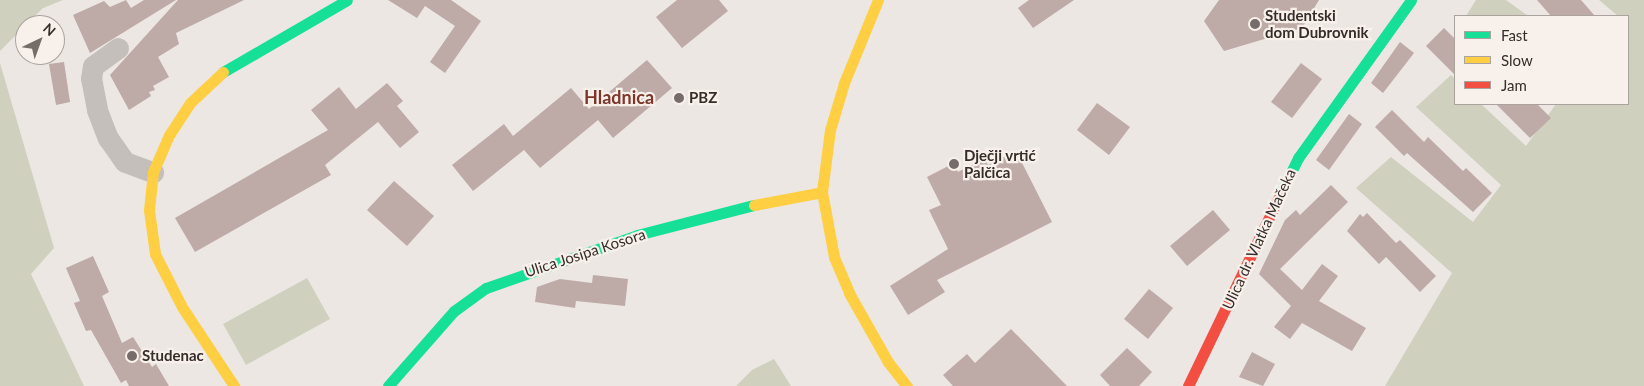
<!DOCTYPE html>
<meta charset="utf-8">
<style>
body{margin:0}
#map{position:relative;width:1644px;height:386px;overflow:hidden;background:#ece7e3;font-family:Lato,sans-serif}
div>[style]{position:absolute}
.green>*{inset:0;background:#cfd0be}
.building>*{inset:0;background:#beaaa6}
.street>*{height:21px;margin:-10.5px;padding:0 10.5px;transform-origin:10.5px;border-radius:10.5px;background:#c5bfbb}
.fast>*{height:11px;margin:-5.5px;padding:0 5.5px;transform-origin:5.5px;border-radius:5.5px;background:#16e098}
.slow>*{height:11px;margin:-5.5px;padding:0 5.5px;transform-origin:5.5px;border-radius:5.5px;background:#ffcf43}
.jam>*{height:11px;margin:-5.5px;padding:0 5.5px;transform-origin:5.5px;border-radius:5.5px;background:#f24e42}
.dots>*{width:14px;height:14px;translate:-50% -50%;box-sizing:border-box;border:2px solid #f8f1eb;border-radius:50%}
span{translate:-50% -50%;white-space:nowrap;text-align:center;line-height:1.15;-webkit-text-stroke:4.5px #f8f1eb;paint-order:stroke}
.poi-label{font-size:15px;color:#362c2a;font-weight:700}
.left{translate:0 -50%;text-align:left}
.street-label{font-size:15px;color:#362c2a}
.quarter-label{font-size:18px;color:#7e352a;font-weight:700}
.legend{position:absolute;left:1454px;top:15px;width:175px;height:90px;box-sizing:border-box;background:#f8f1eb;border:1px solid #aaa29e;margin:0;padding:6px 9px;list-style:none;font-size:15px;color:#362c2a}
.legend li{display:flex;align-items:center;gap:10px;height:25px}
.legend b{width:25px;border:1px solid #aaa29e}
.north{position:absolute;left:15px;top:15px;width:50px;height:50px;box-sizing:border-box;background:#f8f1eb;border:1px solid #aaa29e;border-radius:50%;rotate:42deg;font-size:14px;font-weight:700;line-height:20px;text-align:center;color:#362c2a}
.north::after{content:'';display:block;margin:auto;width:18px;height:22px;background:#766d6b;clip-path:polygon(50% 0,100% 100%,50% 72%,0 100%)}
</style>
<div id="map">
<div class="green">
<div style="clip-path:polygon(0 0,63px 0,43px 8px,0 51px)"></div>
<div style="clip-path:polygon(1476px 0,1506px 0,1528px 16px,1466px 16px)"></div>
<div style="clip-path:polygon(1599px 0,1644px 0,1644px 386px,1385px 386px,1452px 273px,1356px 188px,1391px 157px,1473px 222px,1501px 185px,1416px 107px,1451px 75px,1455px 79px,1455px 104px,1481px 104px,1526px 146px,1556px 104px,1628px 104px,1628px 16px,1618px 16px)"></div>
<div style="clip-path:polygon(0 63px,54px 248px,31px 274px,84px 386px,0 386px)"></div>
<div style="clip-path:polygon(307px 278px,330px 319px,246px 365px,223px 324px)"></div>
<div style="clip-path:polygon(774px 359px,791px 386px,736px 386px,752px 370px)"></div>
</div>
<div class="building">
<div style="clip-path:polygon(126px 0,131px 8px,144px 0,176px 0,90px 53px,73px 15px,104px 1px,110px 7px)"></div>
<div style="clip-path:polygon(178px 0,244px 0,176px 33px,179px 44px,158px 57px,169px 77px,153px 86px,155px 90px,149px 92px,151px 96px,129px 110px,110px 75px)"></div>
<div style="clip-path:polygon(388px 0,451px 0,481px 21px,445px 73px,430px 62px,455px 26px,425px 6px,417px 18px)"></div>
<div style="clip-path:polygon(677px 0,719px 0,728px 11px,682px 48px,656px 17px)"></div>
<div style="clip-path:polygon(1029px 0,1074px 0,1033px 28px,1018px 8px)"></div>
<div style="clip-path:polygon(1219px 0,1319px 0,1302px 28px,1224px 51px,1204px 21px)"></div>
<div style="clip-path:polygon(1537px 0,1581px 0,1595px 16px,1551px 16px)"></div>
<div style="clip-path:polygon(1444px 28px,1455px 39px,1455px 75px,1426px 46px)"></div>
<div style="clip-path:polygon(1400px 42px,1414px 53px,1383px 93px,1371px 83px)"></div>
<div style="clip-path:polygon(647px 60px,672px 88px,613px 138px,598px 120px,540px 168px,524px 150px,473px 191px,452px 165px,504px 124px,513px 136px,571px 88px,589px 109px)"></div>
<div style="clip-path:polygon(64px 62px,70px 102px,56px 105px,49px 64px)"></div>
<div style="clip-path:polygon(1301px 63px,1322px 79px,1292px 118px,1271px 102px)"></div>
<div style="clip-path:polygon(387px 83px,403px 101px,397px 106px,419px 132px,400px 148px,378px 122px,325px 165px,331px 175px,195px 252px,175px 218px,328px 130px,311px 110px,339px 87px,356px 109px)"></div>
<div style="clip-path:polygon(1097px 103px,1130px 127px,1109px 155px,1077px 130px)"></div>
<div style="clip-path:polygon(1496px 104px,1537px 104px,1551px 118px,1530px 138px)"></div>
<div style="clip-path:polygon(1392px 110px,1424px 142px,1428px 137px,1463px 171px,1466px 168px,1492px 193px,1473px 212px,1407px 153px,1404px 156px,1375px 127px)"></div>
<div style="clip-path:polygon(1349px 114px,1362px 124px,1329px 170px,1316px 160px)"></div>
<div style="clip-path:polygon(1016px 151px,1052px 222px,937px 280px,945px 292px,908px 315px,890px 286px,948px 249px,929px 210px,941px 205px,927px 177px,954px 163px,958px 172px,985px 158px,988px 165px)"></div>
<div style="clip-path:polygon(394px 181px,434px 216px,407px 246px,367px 210px)"></div>
<div style="clip-path:polygon(1331px 185px,1348px 202px,1280px 269px,1302px 290px,1322px 264px,1338px 276px,1319px 301px,1366px 328px,1352px 351px,1302px 323px,1290px 339px,1274px 327px,1291px 306px,1259px 274px,1285px 220px,1296px 210px,1300px 215px)"></div>
<div style="clip-path:polygon(1213px 210px,1230px 230px,1187px 266px,1170px 246px)"></div>
<div style="clip-path:polygon(1367px 213px,1396px 243px,1400px 240px,1436px 276px,1420px 292px,1386px 257px,1379px 264px,1347px 231px,1360px 214px,1363px 217px)"></div>
<div style="clip-path:polygon(93px 256px,109px 292px,102px 296px,122px 343px,133px 337px,152px 367px,156px 364px,169px 386px,129px 386px,126px 380px,121px 383px,91px 330px,86px 331px,74px 303px,80px 301px,66px 268px)"></div>
<div style="clip-path:polygon(593px 275px,628px 279px,625px 306px,576px 301px,575px 308px,535px 302px,537px 287px,560px 279px,592px 283px)"></div>
<div style="clip-path:polygon(1149px 289px,1173px 308px,1148px 339px,1124px 319px)"></div>
<div style="clip-path:polygon(1011px 329px,1067px 386px,953px 386px,943px 375px,967px 354px,975px 363px)"></div>
<div style="clip-path:polygon(1127px 348px,1152px 372px,1139px 386px,1110px 386px,1100px 375px)"></div>
<div style="clip-path:polygon(1252px 352px,1275px 364px,1263px 386px,1239px 377px)"></div>
</div>
<div class="street">
<div style="left:118px;top:48px;width:31px;rotate:144deg"></div>
<div style="left:93px;top:66px;width:12px;rotate:99deg"></div>
<div style="left:91px;top:78px;width:33px;rotate:79deg"></div>
<div style="left:97px;top:110px;width:30px;rotate:69deg"></div>
<div style="left:108px;top:138px;width:29px;rotate:55deg"></div>
<div style="left:125px;top:162px;width:30px;rotate:20deg"></div>
</div>
<div class="fast">
<div style="left:223px;top:72px;width:143px;rotate:-30.1deg"></div>
<div style="left:1281px;top:193px;width:39px;rotate:-64deg"></div>
<div style="left:1298px;top:158px;width:194px;rotate:-54.4deg"></div>
<div style="left:388px;top:386px;width:100px;rotate:-48.7deg"></div>
<div style="left:454px;top:311px;width:39px;rotate:-36deg"></div>
<div style="left:486px;top:288px;width:160px;rotate:-19.3deg"></div>
<div style="left:637px;top:235px;width:121px;rotate:-14.4deg"></div>
</div>
<div class="slow">
<div style="left:878px;top:0;width:90px;rotate:112.3deg"></div>
<div style="left:844px;top:83px;width:49px;rotate:106.6deg"></div>
<div style="left:830px;top:130px;width:63px;rotate:97.4deg"></div>
<div style="left:822px;top:192px;width:66px;rotate:79.5deg"></div>
<div style="left:834px;top:257px;width:39px;rotate:67deg"></div>
<div style="left:849px;top:293px;width:79px;rotate:60.5deg"></div>
<div style="left:888px;top:362px;width:31px;rotate:52deg"></div>
<div style="left:223px;top:72px;width:45px;rotate:136.8deg"></div>
<div style="left:190px;top:103px;width:38px;rotate:123deg"></div>
<div style="left:169px;top:135px;width:40px;rotate:113.4deg"></div>
<div style="left:153px;top:172px;width:38px;rotate:96deg"></div>
<div style="left:149px;top:210px;width:44px;rotate:82.2deg"></div>
<div style="left:155px;top:254px;width:59px;rotate:63deg"></div>
<div style="left:182px;top:307px;width:95px;rotate:56.6deg"></div>
<div style="left:754px;top:205px;width:69px;rotate:-10.8deg"></div>
</div>
<div class="jam">
<div style="left:1188px;top:386px;width:214px;rotate:-64.3deg"></div>
</div>
<div class="dots">
<div style="left:1255px;top:24px;background:#766d6b"></div>
<div style="left:679px;top:98px;background:#766d6b"></div>
<div style="left:954px;top:164px;background:#766d6b"></div>
<div style="left:132px;top:356px;background:#766d6b"></div>
</div>
<div class="poi-label">
<span class="left" style="left:1265px;top:24px">Studentski<br>dom Dubrovnik</span>
<span class="left" style="left:689px;top:98px">PBZ</span>
<span class="left" style="left:964px;top:164px">Dječji vrtić<br>Palčica</span>
<span class="left" style="left:142px;top:356px">Studenac</span>
</div>
<div class="street-label">
<span style="left:1259px;top:239px;rotate:-65deg">Ulica dr. Vlatka Mačeka</span>
<span style="left:585px;top:253px;rotate:-18deg">Ulica Josipa Kosora</span>
</div>
<div class="quarter-label">
<span style="left:619px;top:97px">Hladnica</span>
</div>
<ul class="legend">
<li><b style="height:6px;background:#16e098"></b>Fast</li>
<li><b style="height:6px;background:#ffcf43"></b>Slow</li>
<li><b style="height:6px;background:#f24e42"></b>Jam</li>
</ul>
<div class="north">N</div>
</div>
